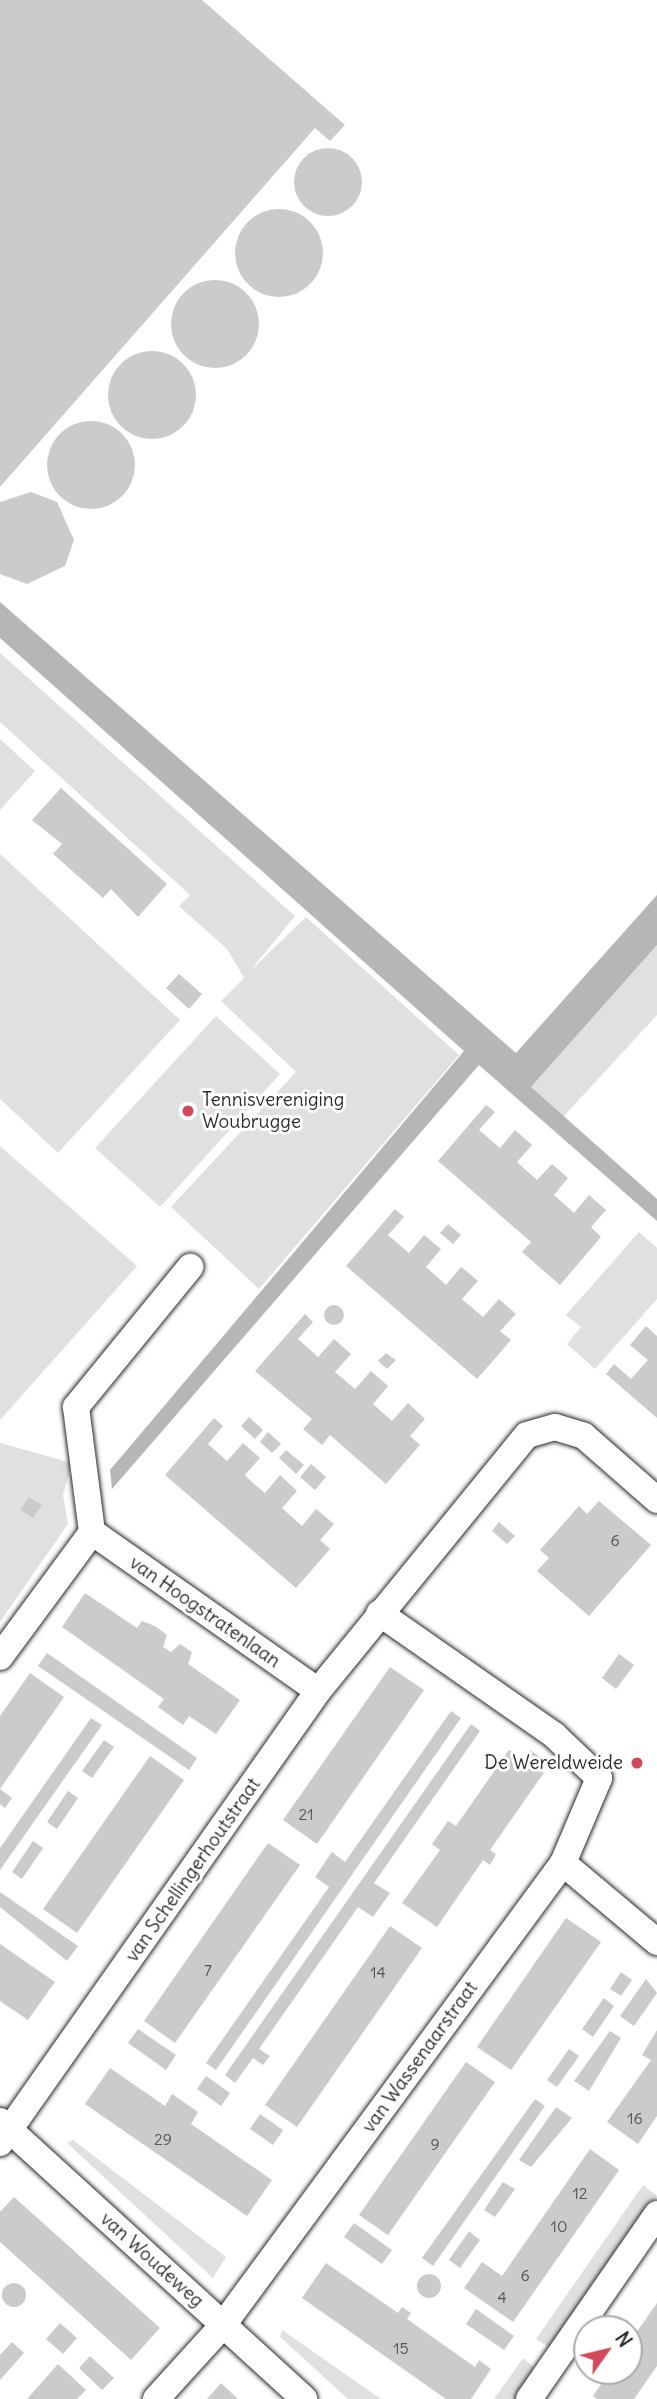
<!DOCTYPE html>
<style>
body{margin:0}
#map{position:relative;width:657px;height:2399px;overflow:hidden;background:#fff;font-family:Delius,sans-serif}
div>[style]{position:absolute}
.green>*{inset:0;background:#e0e0e0}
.water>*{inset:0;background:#b6b6b6}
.building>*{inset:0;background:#cbcbcb}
.round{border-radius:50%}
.roads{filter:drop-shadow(0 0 2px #2b2b2b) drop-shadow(0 0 2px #2b2b2b)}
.minor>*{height:26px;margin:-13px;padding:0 13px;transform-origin:13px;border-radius:13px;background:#fff}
.dots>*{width:19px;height:19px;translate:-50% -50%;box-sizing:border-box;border:4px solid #fff;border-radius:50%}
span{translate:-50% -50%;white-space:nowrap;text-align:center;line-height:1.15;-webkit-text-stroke:6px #fff;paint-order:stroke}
.number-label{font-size:16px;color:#535353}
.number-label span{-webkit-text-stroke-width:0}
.poi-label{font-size:19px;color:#2b2b2b}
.left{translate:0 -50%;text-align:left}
.right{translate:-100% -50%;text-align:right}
.street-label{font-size:19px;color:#2b2b2b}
.north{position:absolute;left:573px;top:2315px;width:70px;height:70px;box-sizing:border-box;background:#fff;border:2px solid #aaa;border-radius:50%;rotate:56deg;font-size:19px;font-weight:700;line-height:28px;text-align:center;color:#2b2b2b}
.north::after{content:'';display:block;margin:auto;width:24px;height:32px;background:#d1495b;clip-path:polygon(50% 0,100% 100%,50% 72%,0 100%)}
</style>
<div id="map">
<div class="green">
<div style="clip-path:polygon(0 653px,295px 916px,250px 971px,306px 917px,459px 1055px,259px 1289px,171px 1207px,296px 1072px,221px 1001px,244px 978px,227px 949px,179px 906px,190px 895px,0 722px)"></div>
<div style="clip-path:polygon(0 739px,35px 771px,0 810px)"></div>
<div style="clip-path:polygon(0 854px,180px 1020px,58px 1153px,0 1099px)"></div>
<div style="clip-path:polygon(657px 945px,657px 1015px,563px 1117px,531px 1087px)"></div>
<div style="clip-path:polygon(216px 1016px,280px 1074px,160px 1207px,95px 1148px)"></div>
<div style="clip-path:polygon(0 1146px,137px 1266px,0 1420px)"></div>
<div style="clip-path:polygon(639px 1232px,657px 1248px,657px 1299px,595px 1369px,567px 1344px,581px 1327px,566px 1315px)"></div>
<div style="clip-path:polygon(0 1443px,72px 1463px,63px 1495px,68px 1524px,0 1622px)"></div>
<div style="clip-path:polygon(73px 2140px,226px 2257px,213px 2278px,67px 2143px)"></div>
<div style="clip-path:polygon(643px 2185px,657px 2196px,551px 2349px,536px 2339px)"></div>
<div style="clip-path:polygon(282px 2330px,381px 2399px,348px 2399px,280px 2337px)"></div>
<div style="clip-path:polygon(523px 2358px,537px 2370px,517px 2399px,494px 2399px)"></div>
</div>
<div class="water">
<div style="clip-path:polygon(0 602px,516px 1053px,657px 895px,657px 945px,531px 1087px,657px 1199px,657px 1221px,479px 1065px,112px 1489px,110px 1470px,464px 1051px,0 638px)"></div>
</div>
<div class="building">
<div style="clip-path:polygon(0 0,202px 0,345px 125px,330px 141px,315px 128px,0 487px)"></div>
<div class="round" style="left:294px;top:148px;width:68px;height:68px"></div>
<div class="round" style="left:235px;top:209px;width:88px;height:88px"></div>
<div class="round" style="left:171px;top:280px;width:88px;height:88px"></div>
<div class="round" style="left:108px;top:351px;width:88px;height:88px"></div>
<div class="round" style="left:47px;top:421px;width:88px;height:88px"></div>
<div style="clip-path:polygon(31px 492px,57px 502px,74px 540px,65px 566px,27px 584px,0 574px,0 502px)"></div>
<div style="clip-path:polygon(61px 788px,167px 884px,138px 917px,111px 889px,103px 898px,53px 854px,62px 844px,32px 820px)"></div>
<div style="clip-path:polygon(179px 974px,202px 994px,189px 1009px,166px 988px)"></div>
<div style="clip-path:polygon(486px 1105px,495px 1112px,479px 1130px,500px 1148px,515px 1130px,532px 1145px,517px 1162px,537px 1180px,552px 1164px,568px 1178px,554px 1195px,574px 1213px,589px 1195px,606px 1210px,591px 1227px,601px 1237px,560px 1285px,522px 1252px,531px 1242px,438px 1161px)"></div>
<div style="clip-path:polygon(395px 1209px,404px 1217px,388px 1235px,409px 1253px,424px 1235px,441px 1249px,426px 1267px,446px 1285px,461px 1267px,470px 1274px,478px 1281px,462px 1299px,483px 1317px,499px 1299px,516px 1314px,500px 1331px,511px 1340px,477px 1379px,346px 1266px)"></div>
<div style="clip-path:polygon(448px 1224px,461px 1235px,453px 1244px,440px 1233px)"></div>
<div class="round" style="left:324px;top:1305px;width:20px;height:20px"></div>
<div style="clip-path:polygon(305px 1314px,313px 1322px,298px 1339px,318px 1357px,334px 1339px,351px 1354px,335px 1372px,355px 1389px,371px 1371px,388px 1386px,373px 1404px,392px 1421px,408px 1403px,425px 1419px,410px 1436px,420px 1445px,386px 1484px,330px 1435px,322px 1445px,303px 1429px,312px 1419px,255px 1371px)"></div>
<div style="clip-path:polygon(646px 1326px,657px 1336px,657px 1418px,606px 1374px,614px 1364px,631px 1379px,648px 1360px,630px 1345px)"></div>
<div style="clip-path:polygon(386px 1353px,396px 1360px,387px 1369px,378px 1361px)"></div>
<div style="clip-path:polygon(249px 1417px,263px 1430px,255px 1439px,241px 1426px)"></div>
<div style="clip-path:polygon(214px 1418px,223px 1426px,208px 1444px,227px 1461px,243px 1443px,260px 1458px,245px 1475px,254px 1484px,265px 1493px,280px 1475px,297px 1491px,282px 1508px,302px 1526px,316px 1509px,334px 1524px,320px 1540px,330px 1549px,296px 1588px,165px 1475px)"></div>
<div style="clip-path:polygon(268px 1432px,281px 1444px,272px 1453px,260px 1442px)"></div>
<div style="clip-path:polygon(286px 1450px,304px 1465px,296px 1474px,279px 1458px)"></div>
<div style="clip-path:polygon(311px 1464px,326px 1477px,315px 1490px,300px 1477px)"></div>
<div style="clip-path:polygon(29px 1497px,42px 1505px,33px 1518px,20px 1510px)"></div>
<div style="clip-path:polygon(599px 1501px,651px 1545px,589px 1616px,537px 1571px,549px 1558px,540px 1550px,579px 1506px,587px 1514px)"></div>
<div style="clip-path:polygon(499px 1522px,515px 1536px,507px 1544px,492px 1531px)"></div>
<div style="clip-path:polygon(85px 1593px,137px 1628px,142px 1621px,155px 1626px,167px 1635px,163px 1647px,171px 1652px,180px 1644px,192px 1652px,188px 1664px,240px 1700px,216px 1734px,189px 1716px,183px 1725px,158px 1707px,164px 1699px,62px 1627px)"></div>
<div style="clip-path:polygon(47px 1653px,197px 1758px,189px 1770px,38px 1666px)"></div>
<div style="clip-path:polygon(619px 1654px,634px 1665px,616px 1689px,602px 1678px)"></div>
<div style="clip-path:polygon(390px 1667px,424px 1690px,317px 1844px,283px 1820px)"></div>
<div style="clip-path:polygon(30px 1673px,64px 1697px,0 1789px,0 1716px)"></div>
<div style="clip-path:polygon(451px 1711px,461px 1718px,216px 2070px,206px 2063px,329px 1887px,315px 1877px,332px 1852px,345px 1862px)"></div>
<div style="clip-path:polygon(91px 1718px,102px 1725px,0 1870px,0 1848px)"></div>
<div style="clip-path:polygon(471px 1724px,480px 1731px,374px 1883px,390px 1893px,373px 1917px,358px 1907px,259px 2049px,270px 2056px,263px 2065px,253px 2058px,235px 2083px,225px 2075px)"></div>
<div style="clip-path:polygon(104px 1740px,114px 1747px,92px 1778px,82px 1771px)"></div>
<div style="clip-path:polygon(509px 1750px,524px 1760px,530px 1750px,546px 1761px,543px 1774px,490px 1850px,496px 1854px,490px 1865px,483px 1860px,437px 1927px,402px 1903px,440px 1850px,432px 1844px,448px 1821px,456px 1826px)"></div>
<div style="clip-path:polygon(150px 1756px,184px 1780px,77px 1933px,43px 1909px)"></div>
<div style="clip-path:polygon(0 1789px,12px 1798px,5px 1808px,0 1804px)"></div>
<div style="clip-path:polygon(68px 1791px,78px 1798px,57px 1829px,47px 1822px)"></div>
<div style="clip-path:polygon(33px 1841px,43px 1848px,22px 1879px,12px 1872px)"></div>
<div style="clip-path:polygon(268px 1843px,300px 1865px,175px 2043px,144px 2021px)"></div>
<div style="clip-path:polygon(0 1892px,78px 1946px,67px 1961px,0 1907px)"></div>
<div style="clip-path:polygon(566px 1918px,601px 1942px,511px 2070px,477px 2047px)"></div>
<div style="clip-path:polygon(390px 1926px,422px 1948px,297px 2127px,265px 2105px)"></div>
<div style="clip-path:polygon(0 1944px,55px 1982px,28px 2020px,0 2001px)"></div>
<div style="clip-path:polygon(621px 1972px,632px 1980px,621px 1996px,610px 1989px)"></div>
<div style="clip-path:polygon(646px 1979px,657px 1993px,634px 2026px,620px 2016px)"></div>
<div style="clip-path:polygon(604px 1998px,614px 2006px,593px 2037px,582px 2029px)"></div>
<div style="clip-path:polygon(138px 2029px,176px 2055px,166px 2070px,128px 2043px)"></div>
<div style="clip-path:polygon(657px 2030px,657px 2116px,638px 2144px,607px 2122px,651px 2060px,642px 2055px)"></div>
<div style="clip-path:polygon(610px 2031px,621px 2038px,589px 2091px,574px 2081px)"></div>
<div style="clip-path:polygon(569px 2049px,579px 2056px,557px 2087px,547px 2080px)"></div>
<div style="clip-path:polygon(466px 2062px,495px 2082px,388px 2235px,359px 2215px)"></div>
<div style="clip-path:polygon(110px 2068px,165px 2106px,172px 2094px,198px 2112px,191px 2124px,272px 2180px,247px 2216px,85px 2104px)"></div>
<div style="clip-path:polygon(206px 2076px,230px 2093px,221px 2106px,197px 2089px)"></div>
<div style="clip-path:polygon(535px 2099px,545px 2106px,433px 2266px,422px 2258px)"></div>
<div style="clip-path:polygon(556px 2107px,572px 2118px,531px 2167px,519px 2160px)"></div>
<div style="clip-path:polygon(260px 2114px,283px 2130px,273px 2145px,250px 2129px)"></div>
<div style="clip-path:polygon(590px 2149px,619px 2170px,513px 2322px,464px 2288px,482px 2262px,502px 2276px)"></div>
<div style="clip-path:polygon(503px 2182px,515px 2189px,495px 2217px,484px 2210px)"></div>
<div style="clip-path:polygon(14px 2197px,160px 2328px,131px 2360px,0 2242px,0 2212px)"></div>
<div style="clip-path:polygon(354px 2223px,392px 2250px,382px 2264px,344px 2237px)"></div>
<div style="clip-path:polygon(469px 2231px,480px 2240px,460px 2268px,449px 2260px)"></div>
<div style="clip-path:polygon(326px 2263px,398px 2313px,402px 2307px,411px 2313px,407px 2319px,475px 2367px,479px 2360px,491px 2369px,471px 2399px,446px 2399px,302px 2298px)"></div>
<div class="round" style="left:417px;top:2274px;width:24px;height:24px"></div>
<div class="round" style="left:2px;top:2283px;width:24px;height:24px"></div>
<div style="clip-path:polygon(657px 2303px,657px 2366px,634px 2399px,597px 2399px,593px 2396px,610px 2371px,629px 2371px,629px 2343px)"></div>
<div style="clip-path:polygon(476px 2309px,514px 2336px,504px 2350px,466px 2324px)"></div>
<div style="clip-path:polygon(60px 2323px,77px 2338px,63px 2354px,46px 2339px)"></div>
<div style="clip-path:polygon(12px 2342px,24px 2353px,0 2380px,0 2355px)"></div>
<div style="clip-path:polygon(90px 2356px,114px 2378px,102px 2390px,79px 2368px)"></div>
<div style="clip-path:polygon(58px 2364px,86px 2390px,77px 2399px,27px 2399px)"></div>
<div style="clip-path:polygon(221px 2383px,238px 2399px,207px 2399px)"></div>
</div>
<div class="roads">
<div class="minor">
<div style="left:92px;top:1532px;width:276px;rotate:35.1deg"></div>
<div style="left:0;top:1657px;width:155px;rotate:-53.6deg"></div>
<div style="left:92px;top:1532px;width:126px;rotate:-97.3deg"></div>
<div style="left:76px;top:1407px;width:181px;rotate:-50.8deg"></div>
<div style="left:563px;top:1863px;width:123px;rotate:40deg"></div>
<div style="left:0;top:2121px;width:412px;rotate:42.4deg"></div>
<div style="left:0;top:2143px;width:553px;rotate:-54.87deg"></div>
<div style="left:318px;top:1691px;width:330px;rotate:-50.8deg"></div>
<div style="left:527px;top:1435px;width:29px;rotate:-16deg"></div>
<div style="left:555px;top:1427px;width:30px;rotate:17deg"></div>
<div style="left:584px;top:1436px;width:97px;rotate:41.2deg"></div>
<div style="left:156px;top:2399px;width:100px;rotate:-47.8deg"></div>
<div style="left:223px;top:2325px;width:574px;rotate:-53.65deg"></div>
<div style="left:563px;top:1863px;width:92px;rotate:-67deg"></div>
<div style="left:599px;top:1778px;width:62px;rotate:-136.3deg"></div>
<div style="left:554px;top:1735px;width:213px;rotate:-145.1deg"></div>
<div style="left:529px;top:2399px;width:225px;rotate:-55.3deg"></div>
</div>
</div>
<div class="dots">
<div style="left:188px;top:1111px;background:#d1495b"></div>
<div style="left:637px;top:1763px;background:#d1495b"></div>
</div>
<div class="number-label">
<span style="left:615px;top:1540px">6</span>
<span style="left:306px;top:1814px">21</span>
<span style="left:208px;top:1970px">7</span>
<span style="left:378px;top:1972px">14</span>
<span style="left:635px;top:2118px">16</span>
<span style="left:163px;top:2139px">29</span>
<span style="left:435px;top:2144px">9</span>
<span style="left:580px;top:2193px">12</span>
<span style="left:559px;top:2226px">10</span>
<span style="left:525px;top:2275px">6</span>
<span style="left:502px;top:2297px">4</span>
<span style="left:401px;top:2348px">15</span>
</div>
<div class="poi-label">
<span class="left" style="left:202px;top:1111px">Tennisvereniging<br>Woubrugge</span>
<span class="right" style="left:623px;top:1763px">De Wereldweide</span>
</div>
<div class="street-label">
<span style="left:205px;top:1612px;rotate:35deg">van Hoogstratenlaan</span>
<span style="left:193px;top:1870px;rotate:-55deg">van Schellingerhoutstraat</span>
<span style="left:420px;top:2057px;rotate:-54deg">van Wassenaarstraat</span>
<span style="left:152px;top:2260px;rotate:42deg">van Woudeweg</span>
</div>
<div class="north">N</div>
</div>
